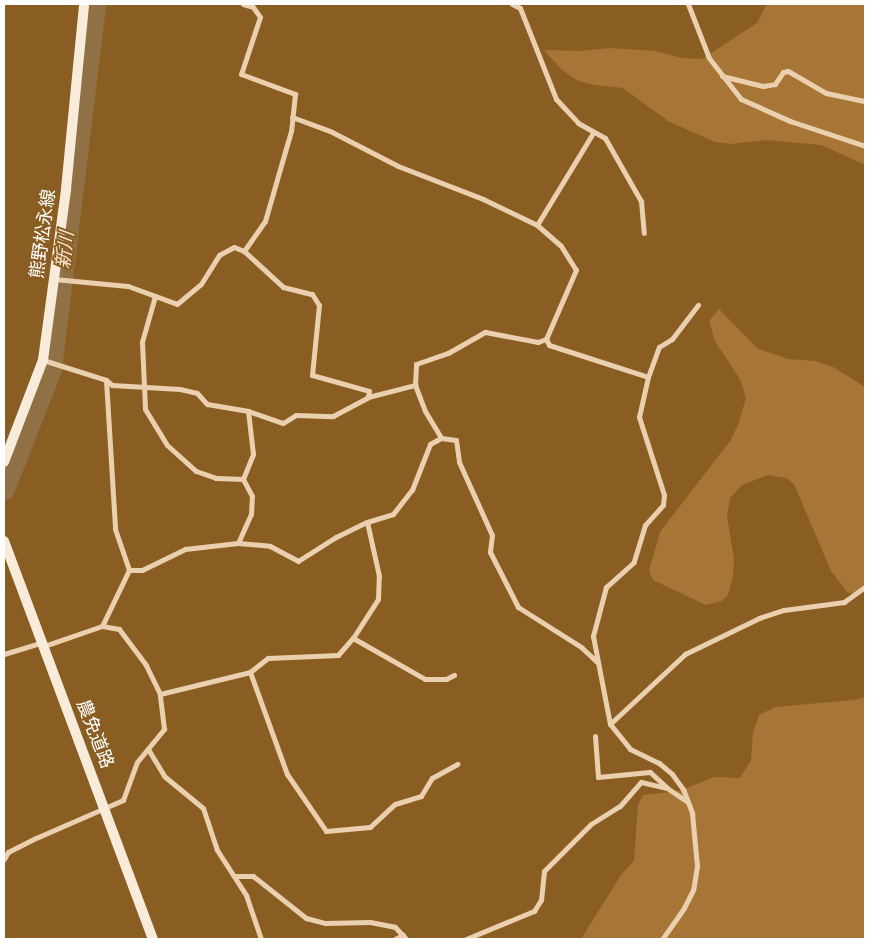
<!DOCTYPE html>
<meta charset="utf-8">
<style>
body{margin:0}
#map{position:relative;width:869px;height:943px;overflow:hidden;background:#8a5e22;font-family:Jost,"Noto Sans JP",sans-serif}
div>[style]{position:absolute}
.green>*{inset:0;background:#a77636}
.river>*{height:21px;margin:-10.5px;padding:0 10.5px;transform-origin:10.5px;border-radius:10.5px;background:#8f7145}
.street>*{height:5px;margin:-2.5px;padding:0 2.5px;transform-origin:2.5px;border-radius:2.5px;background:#ead0ae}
.secondary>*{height:10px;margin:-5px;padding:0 5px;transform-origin:5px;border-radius:5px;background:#f8ebd9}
span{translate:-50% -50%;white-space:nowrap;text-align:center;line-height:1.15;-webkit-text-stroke:4px #8a5e22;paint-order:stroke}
.street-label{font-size:18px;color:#fff}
.water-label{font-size:19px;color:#f6e4cf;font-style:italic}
.frame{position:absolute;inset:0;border:5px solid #fff;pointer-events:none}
</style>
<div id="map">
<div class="green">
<div style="clip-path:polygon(767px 4px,865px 4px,865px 165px,821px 145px,767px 140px,731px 144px,715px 142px,668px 121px,623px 88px,595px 85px,578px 81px,562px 70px,544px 50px,582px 51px,609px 48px,655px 51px,682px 58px,702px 59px,757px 23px)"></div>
<div style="clip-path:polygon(719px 309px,758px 349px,788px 359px,815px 361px,833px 367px,865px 387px,864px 592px,856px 595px,847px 592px,831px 571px,794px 484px,786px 478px,768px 475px,742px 485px,730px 498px,727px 516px,734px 559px,733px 577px,728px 595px,722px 601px,706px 605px,653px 580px,649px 571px,660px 532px,730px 441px,738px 425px,746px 398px,741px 381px,715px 341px,709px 321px)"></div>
<div style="clip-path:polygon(865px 697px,865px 939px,581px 939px,621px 875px,634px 861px,638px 804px,643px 795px,679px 791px,714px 777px,740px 778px,751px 760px,753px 732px,759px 715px,775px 707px,854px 700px)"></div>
</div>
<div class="river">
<div style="left:4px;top:489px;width:129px;rotate:-68.6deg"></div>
<div style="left:51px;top:369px;width:368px;rotate:-83.1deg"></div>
</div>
<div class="street">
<div style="left:243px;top:4px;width:10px;rotate:17deg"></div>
<div style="left:253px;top:7px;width:12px;rotate:55deg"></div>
<div style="left:260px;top:17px;width:60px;rotate:108.4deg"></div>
<div style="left:241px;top:74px;width:58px;rotate:20.3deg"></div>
<div style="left:295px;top:94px;width:37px;rotate:96deg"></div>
<div style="left:291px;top:131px;width:94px;rotate:106.1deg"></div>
<div style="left:265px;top:221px;width:37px;rotate:125deg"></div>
<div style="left:244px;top:251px;width:53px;rotate:42.7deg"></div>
<div style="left:283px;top:287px;width:30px;rotate:14deg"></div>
<div style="left:312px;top:294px;width:13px;rotate:58deg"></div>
<div style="left:319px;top:305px;width:70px;rotate:95.7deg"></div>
<div style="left:312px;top:375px;width:59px;rotate:15.7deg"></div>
<div style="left:369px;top:391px;width:6px;rotate:99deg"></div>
<div style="left:512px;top:4px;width:9px;rotate:27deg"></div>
<div style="left:520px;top:8px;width:98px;rotate:68.4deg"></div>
<div style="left:556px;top:99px;width:33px;rotate:47deg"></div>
<div style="left:578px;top:123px;width:31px;rotate:29deg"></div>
<div style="left:605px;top:138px;width:73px;rotate:60.3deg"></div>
<div style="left:641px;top:201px;width:32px;rotate:85deg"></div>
<div style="left:688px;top:4px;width:58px;rotate:68.7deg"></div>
<div style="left:709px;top:58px;width:52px;rotate:52deg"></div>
<div style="left:741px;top:99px;width:54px;rotate:24.2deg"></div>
<div style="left:790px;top:121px;width:79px;rotate:18.4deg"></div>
<div style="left:722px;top:76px;width:42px;rotate:13.7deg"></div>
<div style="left:763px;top:86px;width:12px;rotate:-9deg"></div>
<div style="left:775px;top:84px;width:14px;rotate:-56deg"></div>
<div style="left:783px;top:72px;width:5px;rotate:-11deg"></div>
<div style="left:788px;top:71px;width:44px;rotate:30.1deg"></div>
<div style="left:826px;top:93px;width:40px;rotate:12deg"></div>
<div style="left:292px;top:117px;width:40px;rotate:20.2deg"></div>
<div style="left:330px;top:131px;width:76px;rotate:27.2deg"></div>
<div style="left:398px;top:166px;width:91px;rotate:21.2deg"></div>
<div style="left:483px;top:199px;width:60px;rotate:25.7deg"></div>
<div style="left:537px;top:225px;width:32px;rotate:41deg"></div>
<div style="left:561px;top:246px;width:28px;rotate:58deg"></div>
<div style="left:576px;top:270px;width:75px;rotate:113.5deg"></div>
<div style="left:546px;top:339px;width:7px;rotate:63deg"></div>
<div style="left:549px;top:345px;width:104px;rotate:17.9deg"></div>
<div style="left:648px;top:377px;width:41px;rotate:102.7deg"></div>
<div style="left:639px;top:417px;width:82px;rotate:72.2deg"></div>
<div style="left:664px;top:495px;width:10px;rotate:96deg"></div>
<div style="left:663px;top:505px;width:27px;rotate:132deg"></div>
<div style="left:645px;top:525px;width:39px;rotate:107deg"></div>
<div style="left:634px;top:562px;width:38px;rotate:138deg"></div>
<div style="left:606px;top:587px;width:51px;rotate:104.9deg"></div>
<div style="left:593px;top:636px;width:90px;rotate:79.1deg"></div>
<div style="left:610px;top:724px;width:32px;rotate:51deg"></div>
<div style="left:630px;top:749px;width:32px;rotate:26deg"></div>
<div style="left:659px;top:763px;width:17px;rotate:40deg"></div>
<div style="left:672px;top:774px;width:19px;rotate:54deg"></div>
<div style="left:683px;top:789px;width:26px;rotate:69deg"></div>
<div style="left:692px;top:813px;width:53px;rotate:84.6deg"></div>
<div style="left:697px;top:866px;width:24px;rotate:99deg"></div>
<div style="left:693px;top:890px;width:20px;rotate:117deg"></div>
<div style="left:684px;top:908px;width:38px;rotate:125deg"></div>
<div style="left:537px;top:225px;width:108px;rotate:-58.7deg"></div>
<div style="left:54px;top:279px;width:74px;rotate:5.4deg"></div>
<div style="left:128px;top:286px;width:52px;rotate:20.2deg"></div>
<div style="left:177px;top:304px;width:31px;rotate:-40deg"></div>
<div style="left:201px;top:284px;width:34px;rotate:-58deg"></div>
<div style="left:219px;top:255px;width:17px;rotate:-28deg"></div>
<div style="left:234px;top:247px;width:11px;rotate:22deg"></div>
<div style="left:155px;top:296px;width:48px;rotate:105.8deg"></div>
<div style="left:142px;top:342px;width:67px;rotate:87.4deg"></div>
<div style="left:145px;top:409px;width:42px;rotate:58.6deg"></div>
<div style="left:167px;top:445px;width:39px;rotate:42deg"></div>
<div style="left:196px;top:471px;width:21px;rotate:19deg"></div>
<div style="left:216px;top:478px;width:27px;rotate:2deg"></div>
<div style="left:43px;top:360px;width:66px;rotate:17.6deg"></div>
<div style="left:106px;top:380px;width:149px;rotate:86.5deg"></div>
<div style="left:115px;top:529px;width:43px;rotate:71.1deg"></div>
<div style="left:129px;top:570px;width:62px;rotate:115.7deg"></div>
<div style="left:102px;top:626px;width:61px;rotate:161deg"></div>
<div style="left:648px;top:377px;width:32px;rotate:-70deg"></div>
<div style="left:659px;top:347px;width:15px;rotate:-32deg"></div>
<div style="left:672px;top:339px;width:43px;rotate:-52.6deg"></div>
<div style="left:106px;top:380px;width:8px;rotate:40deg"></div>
<div style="left:112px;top:385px;width:68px;rotate:3.4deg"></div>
<div style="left:180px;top:389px;width:17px;rotate:13deg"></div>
<div style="left:197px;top:393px;width:15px;rotate:48deg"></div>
<div style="left:207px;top:404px;width:42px;rotate:9.7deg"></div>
<div style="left:248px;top:411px;width:37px;rotate:19deg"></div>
<div style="left:283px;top:423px;width:15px;rotate:-32deg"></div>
<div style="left:296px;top:415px;width:37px;rotate:2deg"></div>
<div style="left:333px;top:416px;width:40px;rotate:-28deg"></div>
<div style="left:368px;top:397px;width:49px;rotate:-14.3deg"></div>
<div style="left:415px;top:385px;width:21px;rotate:-87deg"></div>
<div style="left:416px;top:364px;width:34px;rotate:-19deg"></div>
<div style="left:448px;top:353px;width:43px;rotate:-29.6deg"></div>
<div style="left:485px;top:332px;width:54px;rotate:10.7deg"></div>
<div style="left:538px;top:342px;width:9px;rotate:-21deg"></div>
<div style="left:415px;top:385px;width:28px;rotate:69deg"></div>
<div style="left:425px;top:411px;width:31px;rotate:59deg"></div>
<div style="left:441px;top:438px;width:15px;rotate:8deg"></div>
<div style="left:456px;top:440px;width:22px;rotate:82deg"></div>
<div style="left:459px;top:462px;width:80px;rotate:65.7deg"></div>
<div style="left:492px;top:535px;width:17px;rotate:97deg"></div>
<div style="left:490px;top:552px;width:62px;rotate:63deg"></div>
<div style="left:518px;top:607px;width:75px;rotate:32.4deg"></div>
<div style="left:581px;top:647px;width:23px;rotate:43deg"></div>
<div style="left:238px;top:543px;width:32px;rotate:-66deg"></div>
<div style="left:251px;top:514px;width:18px;rotate:-87deg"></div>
<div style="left:252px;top:496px;width:19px;rotate:-118deg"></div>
<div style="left:243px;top:479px;width:27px;rotate:-68deg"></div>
<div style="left:253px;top:454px;width:43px;rotate:-96.6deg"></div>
<div style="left:129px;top:570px;width:13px"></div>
<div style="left:142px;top:570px;width:48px;rotate:-26deg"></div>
<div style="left:185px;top:549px;width:53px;rotate:-6.5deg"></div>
<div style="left:238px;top:543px;width:32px;rotate:5deg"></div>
<div style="left:270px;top:546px;width:32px;rotate:28deg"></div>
<div style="left:298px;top:561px;width:45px;rotate:-32.3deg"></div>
<div style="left:336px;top:537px;width:34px;rotate:-26deg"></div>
<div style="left:367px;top:522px;width:27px;rotate:-17deg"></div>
<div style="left:393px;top:514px;width:31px;rotate:-52deg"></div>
<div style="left:412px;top:490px;width:49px;rotate:-68.6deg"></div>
<div style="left:430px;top:444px;width:13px;rotate:-29deg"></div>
<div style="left:353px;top:638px;width:83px;rotate:29.7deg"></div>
<div style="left:425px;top:679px;width:21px"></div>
<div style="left:446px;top:679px;width:9px;rotate:-27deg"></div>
<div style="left:4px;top:654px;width:39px;rotate:-17deg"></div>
<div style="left:250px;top:672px;width:109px;rotate:70.1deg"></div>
<div style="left:287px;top:774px;width:69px;rotate:55.6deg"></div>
<div style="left:326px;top:831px;width:44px;rotate:-5.2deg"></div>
<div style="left:370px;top:827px;width:34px;rotate:-43deg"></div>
<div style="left:395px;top:804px;width:27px;rotate:-17deg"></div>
<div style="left:421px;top:796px;width:21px;rotate:-59deg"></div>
<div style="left:432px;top:778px;width:29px;rotate:-29deg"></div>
<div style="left:160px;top:694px;width:93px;rotate:-13.7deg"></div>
<div style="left:250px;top:672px;width:23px;rotate:-38deg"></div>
<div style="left:268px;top:658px;width:70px;rotate:-2.5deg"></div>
<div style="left:338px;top:655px;width:23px;rotate:-49deg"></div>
<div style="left:353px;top:638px;width:46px;rotate:-57.3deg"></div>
<div style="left:378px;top:599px;width:23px;rotate:-88deg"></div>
<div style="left:379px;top:576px;width:55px;rotate:-102.5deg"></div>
<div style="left:610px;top:724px;width:103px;rotate:-43deg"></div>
<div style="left:685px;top:654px;width:82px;rotate:-25.9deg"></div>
<div style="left:759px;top:618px;width:26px;rotate:-18deg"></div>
<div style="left:784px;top:610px;width:61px;rotate:-7.6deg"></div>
<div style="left:844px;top:602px;width:26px;rotate:-36deg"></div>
<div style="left:595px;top:736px;width:41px;rotate:85.8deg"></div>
<div style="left:598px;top:777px;width:52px;rotate:-5.5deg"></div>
<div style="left:650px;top:772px;width:23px;rotate:43deg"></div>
<div style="left:148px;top:749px;width:31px;rotate:59deg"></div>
<div style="left:164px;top:776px;width:50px;rotate:39.4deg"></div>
<div style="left:203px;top:808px;width:44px;rotate:71.6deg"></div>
<div style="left:217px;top:850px;width:54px;rotate:57.2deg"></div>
<div style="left:246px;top:895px;width:46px;rotate:71.2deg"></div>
<div style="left:4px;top:859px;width:8px;rotate:-60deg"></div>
<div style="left:8px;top:852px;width:31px;rotate:-27deg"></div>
<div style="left:36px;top:838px;width:95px;rotate:-23.6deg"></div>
<div style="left:123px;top:800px;width:40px;rotate:-69.8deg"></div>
<div style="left:137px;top:762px;width:43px;rotate:-50.7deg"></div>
<div style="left:164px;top:729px;width:35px;rotate:-97deg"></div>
<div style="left:160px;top:694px;width:32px;rotate:-116deg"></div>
<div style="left:146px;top:665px;width:45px;rotate:-126.9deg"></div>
<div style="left:119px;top:629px;width:17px;rotate:-170deg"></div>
<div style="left:236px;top:876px;width:17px"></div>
<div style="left:253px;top:876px;width:68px;rotate:38.4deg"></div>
<div style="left:306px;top:918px;width:20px;rotate:15deg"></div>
<div style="left:325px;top:923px;width:45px;rotate:-1.3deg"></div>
<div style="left:370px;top:922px;width:25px;rotate:11deg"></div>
<div style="left:395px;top:927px;width:16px;rotate:47deg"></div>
<div style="left:395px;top:939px;width:9px;rotate:-27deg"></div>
<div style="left:466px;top:939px;width:74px;rotate:-22.4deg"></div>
<div style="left:534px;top:911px;width:13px;rotate:-58deg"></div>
<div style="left:541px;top:900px;width:29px;rotate:-84deg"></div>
<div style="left:544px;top:871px;width:66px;rotate:-45deg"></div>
<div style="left:591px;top:824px;width:34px;rotate:-32deg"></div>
<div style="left:620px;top:806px;width:32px;rotate:-49deg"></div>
<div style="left:641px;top:782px;width:27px;rotate:13deg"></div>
<div style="left:667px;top:788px;width:25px;rotate:34deg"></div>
</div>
<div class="secondary">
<div style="left:4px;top:462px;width:109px;rotate:-69.1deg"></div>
<div style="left:43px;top:360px;width:173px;rotate:-82.3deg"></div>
<div style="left:66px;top:189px;width:186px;rotate:-84.4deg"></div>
<div style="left:4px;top:541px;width:425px;rotate:69.5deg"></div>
</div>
<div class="street-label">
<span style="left:43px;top:234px;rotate:-82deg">熊野松永線</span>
<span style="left:95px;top:734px;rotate:69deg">農免道路</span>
</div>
<div class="water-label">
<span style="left:65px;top:250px;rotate:-83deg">新川</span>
</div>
<div class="frame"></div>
</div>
